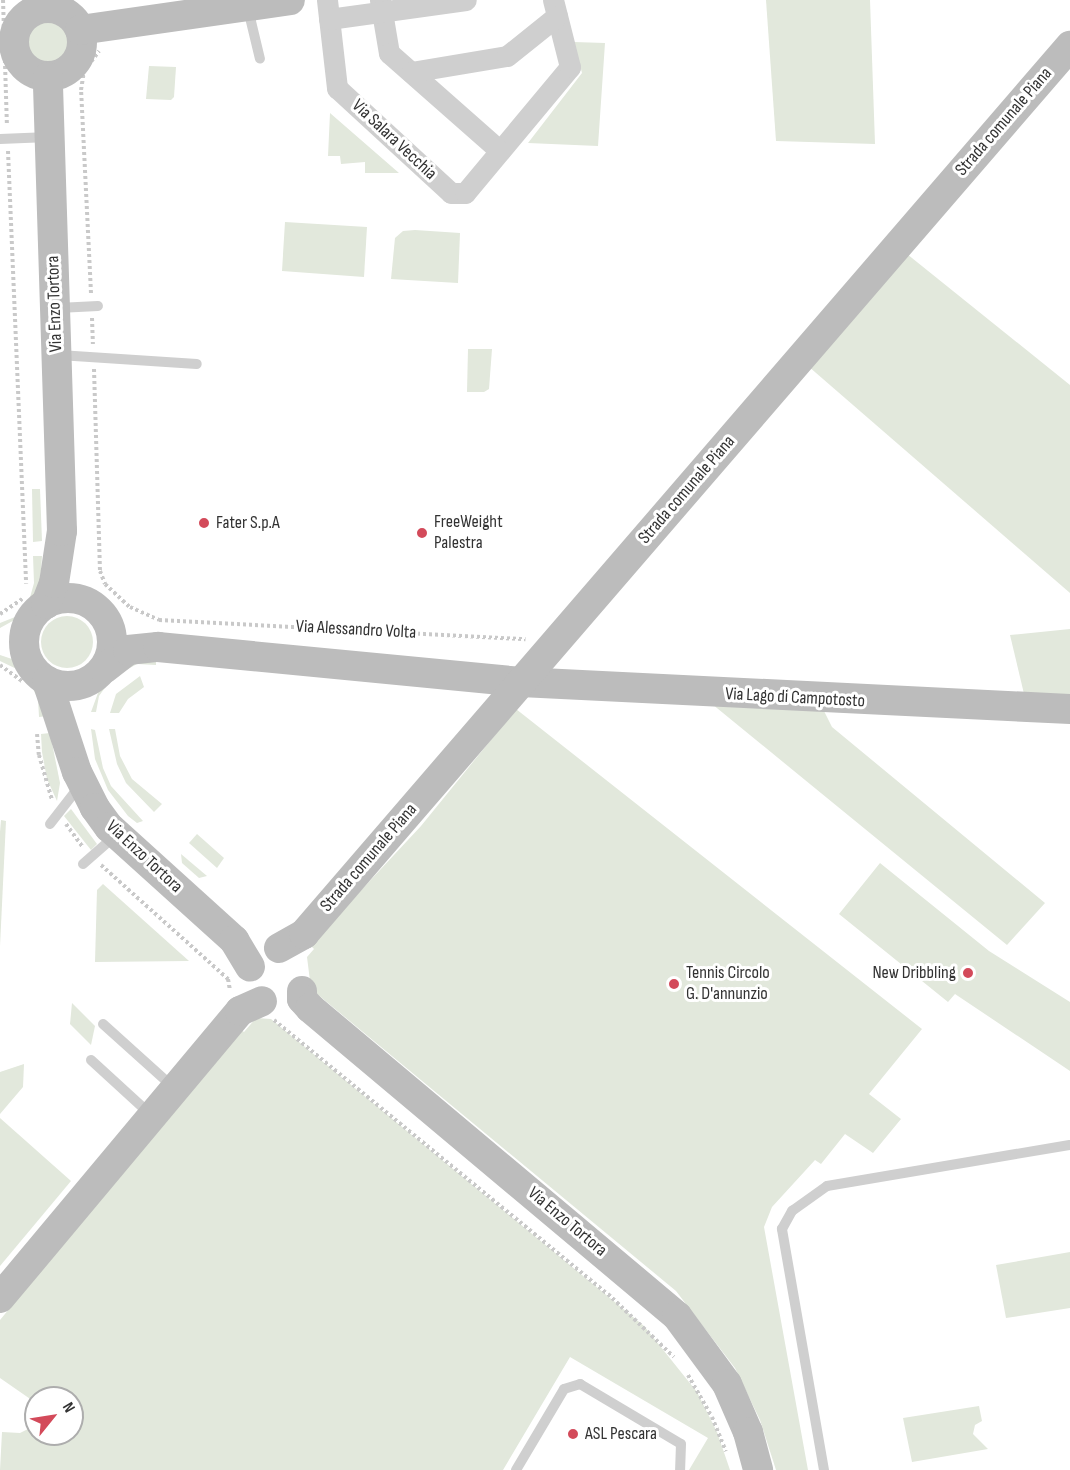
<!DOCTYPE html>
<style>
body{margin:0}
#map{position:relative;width:1070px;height:1470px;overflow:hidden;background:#fff;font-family:"Sofia Sans Condensed",sans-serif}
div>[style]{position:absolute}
.green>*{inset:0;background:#e2e8dc}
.round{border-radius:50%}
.path>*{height:4px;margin-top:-2px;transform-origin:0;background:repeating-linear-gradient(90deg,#c9c9c9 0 3px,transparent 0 6px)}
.lane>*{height:10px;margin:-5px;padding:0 5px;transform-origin:5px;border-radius:5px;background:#cfcfcf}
.street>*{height:21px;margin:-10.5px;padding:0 10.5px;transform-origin:10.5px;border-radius:10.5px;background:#cfcfcf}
.secondary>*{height:30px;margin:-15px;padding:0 15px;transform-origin:15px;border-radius:15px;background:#bcbcbc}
.secondary>.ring{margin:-15px;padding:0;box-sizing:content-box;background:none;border:30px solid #bcbcbc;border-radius:50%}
.dots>*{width:16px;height:16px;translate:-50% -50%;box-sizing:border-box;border:3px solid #fff;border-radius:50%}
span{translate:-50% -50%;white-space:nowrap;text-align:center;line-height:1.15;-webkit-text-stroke:6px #fff;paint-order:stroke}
.street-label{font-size:18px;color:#323232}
.poi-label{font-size:18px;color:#323232}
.left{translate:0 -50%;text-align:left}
.right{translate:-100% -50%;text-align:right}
.north{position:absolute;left:24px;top:1386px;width:60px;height:60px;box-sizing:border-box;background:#fff;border:2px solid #adadad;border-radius:50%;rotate:60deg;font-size:16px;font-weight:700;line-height:24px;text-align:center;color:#323232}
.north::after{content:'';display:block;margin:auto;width:21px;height:27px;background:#d34a5a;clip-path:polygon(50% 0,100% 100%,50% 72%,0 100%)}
</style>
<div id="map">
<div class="green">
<div style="clip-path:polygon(766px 0,870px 0,875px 144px,776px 141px)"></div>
<div class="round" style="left:23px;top:18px;width:50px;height:50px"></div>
<div style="clip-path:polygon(574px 42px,605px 43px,598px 146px,528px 143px,582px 73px)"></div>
<div style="clip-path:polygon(149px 66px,176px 67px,174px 97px,171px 100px,146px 99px)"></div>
<div style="clip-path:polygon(330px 113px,399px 173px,365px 173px,365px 162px,341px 164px,340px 156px,328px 156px)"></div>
<div style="clip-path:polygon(285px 222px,367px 227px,364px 277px,282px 271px)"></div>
<div style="clip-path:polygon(415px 230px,460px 233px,458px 283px,391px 279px,395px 238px,403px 231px)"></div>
<div style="clip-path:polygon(907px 254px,1070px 385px,1070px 593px,808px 366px)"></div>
<div style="clip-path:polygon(468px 349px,492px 349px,489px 389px,484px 392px,467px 392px)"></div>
<div style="clip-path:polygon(32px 489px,40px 489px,42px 541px,33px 542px)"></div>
<div style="clip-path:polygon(33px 556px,42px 556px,39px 598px,27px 613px,0 628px,0 623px,15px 617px,29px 601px,34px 583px)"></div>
<div class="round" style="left:41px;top:616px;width:52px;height:52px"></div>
<div style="clip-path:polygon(1070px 629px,1070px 698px,1025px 698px,1010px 635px)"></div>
<div style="clip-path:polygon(0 655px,15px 660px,38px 682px,48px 716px,39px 717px,38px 699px,30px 683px,23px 672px,0 661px)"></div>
<div style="clip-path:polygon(156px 659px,156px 665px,137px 664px,112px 678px,99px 696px,96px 712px,91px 712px,102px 682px,122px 666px)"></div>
<div style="clip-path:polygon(140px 676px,144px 687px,128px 699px,119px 713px,110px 713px,116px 694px)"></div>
<div style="clip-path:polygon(712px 704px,824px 711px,832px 727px,1045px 903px,1007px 945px)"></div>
<div style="clip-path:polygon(516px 709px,922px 1029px,869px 1094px,901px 1119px,873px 1153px,845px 1134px,821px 1164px,815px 1160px,772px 1207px,764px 1227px,808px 1470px,776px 1470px,760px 1420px,735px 1368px,676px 1291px,311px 989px,307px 957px,314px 949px,310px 945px,421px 826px)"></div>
<div style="clip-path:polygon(91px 729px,95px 730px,103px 768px,111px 786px,143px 821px,137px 823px,128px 816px,108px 790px,95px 759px)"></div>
<div style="clip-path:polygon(109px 729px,115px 729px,120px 756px,132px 779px,162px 804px,154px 812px,126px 783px,117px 764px)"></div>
<div style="clip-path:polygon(50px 733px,60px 783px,57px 801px,47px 779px,42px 752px,41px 734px)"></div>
<div style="clip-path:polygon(71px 809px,97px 844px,91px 850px,64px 816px)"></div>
<div style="clip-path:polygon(1px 820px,6px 821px,0 946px,0 832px)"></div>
<div style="clip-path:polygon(197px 834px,224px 858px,217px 868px,189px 843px)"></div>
<div style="clip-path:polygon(181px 854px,207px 876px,199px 878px,182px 863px)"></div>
<div style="clip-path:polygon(880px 863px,989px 951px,1070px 1002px,1070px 1071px,955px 994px,948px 1002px,839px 914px)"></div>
<div style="clip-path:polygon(103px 884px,189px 961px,95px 962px,97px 890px)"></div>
<div style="clip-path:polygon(72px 1003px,95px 1026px,91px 1045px,70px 1024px)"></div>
<div style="clip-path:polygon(256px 1018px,271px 1019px,644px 1326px,697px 1392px,717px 1432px,730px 1470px,689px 1470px,708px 1438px,570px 1357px,503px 1470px,0 1470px,2px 1432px,20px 1433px,36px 1425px,36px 1434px,72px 1434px,72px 1398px,36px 1398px,36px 1403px,0 1378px,0 1320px,240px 1029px,244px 1032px)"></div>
<div style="clip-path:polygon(24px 1064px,23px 1087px,0 1114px,0 1072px)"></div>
<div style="clip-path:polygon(0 1118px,71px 1181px,0 1266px)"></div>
<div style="clip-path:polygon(1070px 1252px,1070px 1308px,1006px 1318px,996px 1265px)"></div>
<div style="clip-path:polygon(979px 1406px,982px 1421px,975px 1425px,973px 1434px,988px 1449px,912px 1462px,903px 1418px)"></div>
</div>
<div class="path">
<div style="left:3px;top:0;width:125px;rotate:88.2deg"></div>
<div style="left:8px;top:151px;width:433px;rotate:87.6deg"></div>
<div style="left:91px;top:293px;width:203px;rotate:-92.8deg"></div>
<div style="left:81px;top:90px;width:19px;rotate:-81deg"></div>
<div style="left:84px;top:71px;width:25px;rotate:-53deg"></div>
<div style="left:92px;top:318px;width:26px;rotate:88deg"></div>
<div style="left:94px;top:369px;width:202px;rotate:88.3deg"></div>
<div style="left:100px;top:571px;width:14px;rotate:69deg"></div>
<div style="left:105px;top:584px;width:34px;rotate:43deg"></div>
<div style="left:130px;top:607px;width:32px;rotate:24deg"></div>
<div style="left:159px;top:620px;width:367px;rotate:3deg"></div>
<div style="left:0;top:614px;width:27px;rotate:-34deg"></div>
<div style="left:0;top:665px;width:29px;rotate:36deg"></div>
<div style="left:37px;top:734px;width:21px;rotate:85deg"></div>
<div style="left:39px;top:755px;width:47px;rotate:73.9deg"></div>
<div style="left:66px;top:824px;width:29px;rotate:54deg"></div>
<div style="left:101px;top:865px;width:171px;rotate:41.9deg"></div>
<div style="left:228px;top:979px;width:11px;rotate:80deg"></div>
<div style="left:274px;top:1020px;width:432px;rotate:39.4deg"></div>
<div style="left:608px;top:1294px;width:91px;rotate:43.7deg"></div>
<div style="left:688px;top:1375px;width:48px;rotate:60.3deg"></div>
<div style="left:712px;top:1417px;width:37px;rotate:68deg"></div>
</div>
<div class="lane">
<div style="left:248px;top:9px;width:51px;rotate:76.5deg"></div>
<div style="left:0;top:139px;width:49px;rotate:-2.3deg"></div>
<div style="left:58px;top:308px;width:40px;rotate:-2.9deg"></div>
<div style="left:59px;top:355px;width:138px;rotate:3.7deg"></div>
<div style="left:50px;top:824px;width:51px;rotate:-52.2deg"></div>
<div style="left:83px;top:864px;width:44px;rotate:-41.3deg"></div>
<div style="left:103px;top:1024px;width:94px;rotate:42deg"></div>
<div style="left:91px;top:1060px;width:80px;rotate:42.5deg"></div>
<div style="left:516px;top:1470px;width:94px;rotate:-59.3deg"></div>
<div style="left:564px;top:1389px;width:17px;rotate:-17deg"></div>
<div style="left:580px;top:1384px;width:117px;rotate:30.7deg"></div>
<div style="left:681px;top:1444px;width:26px;rotate:92deg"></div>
<div style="left:824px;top:1470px;width:245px;rotate:-99.9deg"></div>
<div style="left:782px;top:1229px;width:21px;rotate:-61deg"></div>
<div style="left:792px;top:1211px;width:43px;rotate:-35.5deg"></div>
<div style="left:827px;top:1186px;width:246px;rotate:-9.6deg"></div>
</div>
<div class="street">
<div style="left:327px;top:0;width:89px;rotate:83.5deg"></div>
<div style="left:337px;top:88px;width:155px;rotate:42.6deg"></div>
<div style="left:451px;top:193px;width:14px"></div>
<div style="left:465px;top:193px;width:164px;rotate:-50.2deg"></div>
<div style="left:570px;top:67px;width:69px;rotate:-104.2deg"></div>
<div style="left:380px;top:0;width:54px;rotate:80.4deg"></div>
<div style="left:389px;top:53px;width:148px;rotate:41.4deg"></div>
<div style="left:329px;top:19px;width:138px;rotate:-7.9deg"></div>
<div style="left:411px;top:72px;width:97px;rotate:-9.5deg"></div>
<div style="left:507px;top:56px;width:64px;rotate:-38.7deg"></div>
</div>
<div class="secondary">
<div class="ring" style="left:14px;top:8px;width:38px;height:38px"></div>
<div style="left:80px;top:30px;width:212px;rotate:-8.1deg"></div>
<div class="ring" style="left:24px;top:598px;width:58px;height:58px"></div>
<div style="left:46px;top:604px;width:22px;rotate:-69deg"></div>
<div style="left:54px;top:583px;width:53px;rotate:-81.3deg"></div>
<div style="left:62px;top:531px;width:454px;rotate:-91.8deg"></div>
<div style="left:104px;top:669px;width:31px;rotate:-38deg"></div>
<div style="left:128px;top:650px;width:30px;rotate:-6deg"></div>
<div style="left:158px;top:647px;width:365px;rotate:5.5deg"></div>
<div style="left:521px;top:682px;width:550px;rotate:2.82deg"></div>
<div style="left:47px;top:681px;width:96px;rotate:71.8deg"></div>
<div style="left:77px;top:772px;width:40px;rotate:63.4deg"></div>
<div style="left:95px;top:808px;width:24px;rotate:54deg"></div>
<div style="left:109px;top:827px;width:169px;rotate:42.1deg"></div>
<div style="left:234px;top:940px;width:31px;rotate:59deg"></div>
<div style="left:279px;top:948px;width:29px;rotate:-29deg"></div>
<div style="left:304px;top:934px;width:1173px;rotate:-49.22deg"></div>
<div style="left:302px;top:991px;width:8px;rotate:90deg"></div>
<div style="left:302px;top:999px;width:12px;rotate:48deg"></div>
<div style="left:310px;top:1008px;width:479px;rotate:40deg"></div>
<div style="left:677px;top:1316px;width:84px;rotate:53.7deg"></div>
<div style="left:727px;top:1384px;width:52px;rotate:66.4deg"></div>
<div style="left:748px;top:1432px;width:39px;rotate:75deg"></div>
<div style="left:0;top:1298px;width:374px;rotate:-50.1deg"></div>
<div style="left:240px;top:1011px;width:24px;rotate:-24deg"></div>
</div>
<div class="dots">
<div style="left:204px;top:523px;background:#d34a5a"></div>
<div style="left:422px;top:533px;background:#d34a5a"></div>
<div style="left:968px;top:973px;background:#d34a5a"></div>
<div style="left:674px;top:984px;background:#d34a5a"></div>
<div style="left:573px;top:1434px;background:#d34a5a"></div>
</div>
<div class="street-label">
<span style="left:1004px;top:122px;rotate:-49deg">Strada comunale Piana</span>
<span style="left:394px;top:140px;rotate:43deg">Via Salara Vecchia</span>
<span style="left:55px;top:304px;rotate:-92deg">Via Enzo Tortora</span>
<span style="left:687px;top:490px;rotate:-49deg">Strada comunale Piana</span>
<span style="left:356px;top:630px;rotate:3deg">Via Alessandro Volta</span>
<span style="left:795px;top:698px;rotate:3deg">Via Lago di Campotosto</span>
<span style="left:144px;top:857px;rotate:43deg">Via Enzo Tortora</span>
<span style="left:369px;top:858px;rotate:-49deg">Strada comunale Piana</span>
<span style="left:567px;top:1222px;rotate:40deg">Via Enzo Tortora</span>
</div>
<div class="poi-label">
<span class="left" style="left:216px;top:523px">Fater S.p.A</span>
<span class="left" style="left:434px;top:533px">FreeWeight<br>Palestra</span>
<span class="right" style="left:956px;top:973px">New Dribbling</span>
<span class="left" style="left:686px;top:984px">Tennis Circolo<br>G. D'annunzio</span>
<span class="left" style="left:585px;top:1434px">ASL Pescara</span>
</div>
<div class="north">N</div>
</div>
